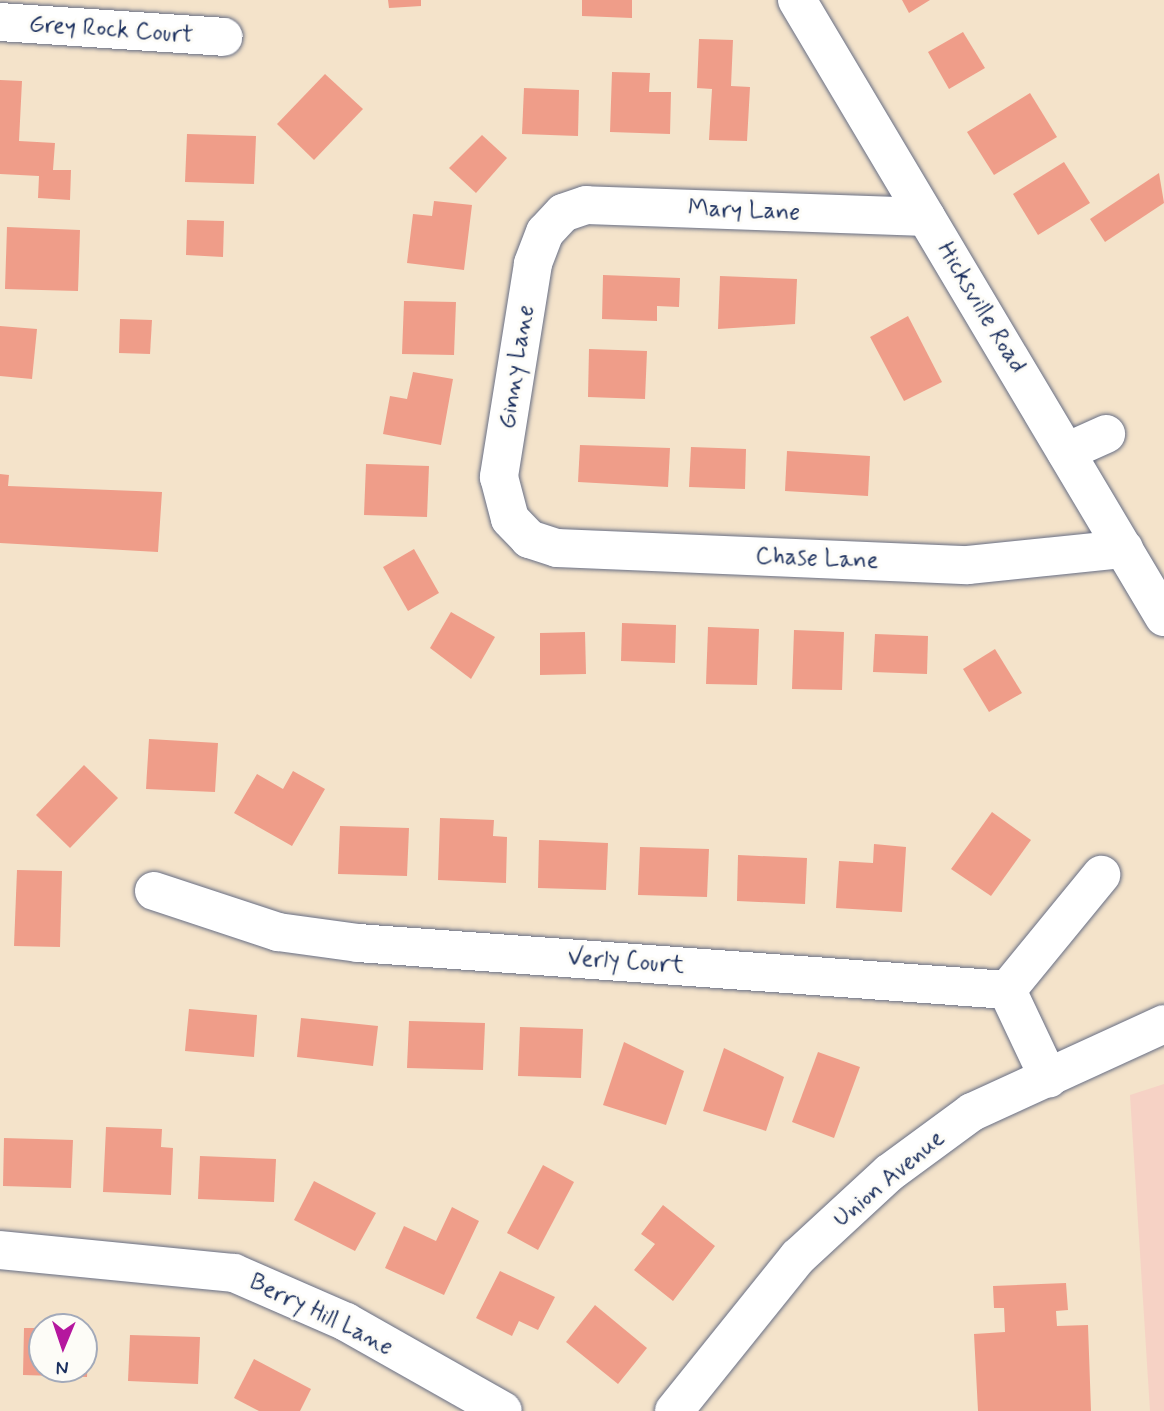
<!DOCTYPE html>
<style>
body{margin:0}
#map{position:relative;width:1164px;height:1411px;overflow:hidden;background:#f4e3ca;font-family:Mynerve,sans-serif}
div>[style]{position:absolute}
.built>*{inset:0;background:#f6d2c5}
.building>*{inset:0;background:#ef9d89}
.roads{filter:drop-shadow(0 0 2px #676e84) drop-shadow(0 0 2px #676e84)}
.minor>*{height:38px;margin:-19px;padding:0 19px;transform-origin:19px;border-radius:19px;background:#fff}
.major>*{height:38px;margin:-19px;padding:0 19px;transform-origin:19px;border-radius:19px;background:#fff}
span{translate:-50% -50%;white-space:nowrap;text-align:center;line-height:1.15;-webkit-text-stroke:6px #fdfcf7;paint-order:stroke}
.street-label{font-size:24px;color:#1b2f5e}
.north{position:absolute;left:28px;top:1313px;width:70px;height:70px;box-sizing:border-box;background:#fdfcf7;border:2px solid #a3aaba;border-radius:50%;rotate:182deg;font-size:19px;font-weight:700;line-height:28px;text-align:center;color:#1b2f5e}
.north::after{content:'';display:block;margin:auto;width:24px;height:32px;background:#b5179e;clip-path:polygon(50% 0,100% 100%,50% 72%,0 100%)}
</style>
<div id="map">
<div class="built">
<div style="clip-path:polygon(1164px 1084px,1164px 1411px,1150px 1411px,1130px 1095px)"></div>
</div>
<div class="building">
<div style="clip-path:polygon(388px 0,421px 0,421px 6px,389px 8px)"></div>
<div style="clip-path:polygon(582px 0,632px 0,632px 18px,582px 16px)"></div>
<div style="clip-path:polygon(902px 0,930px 0,909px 13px)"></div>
<div style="clip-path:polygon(963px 32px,985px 68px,949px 89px,928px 52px)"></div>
<div style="clip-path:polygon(699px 39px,733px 40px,731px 86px,750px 87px,747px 141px,709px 140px,712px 89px,697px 88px)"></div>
<div style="clip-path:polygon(612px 72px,650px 73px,649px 92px,671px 92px,670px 134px,610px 132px)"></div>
<div style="clip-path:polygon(325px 74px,363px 109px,314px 160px,277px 124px)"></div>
<div style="clip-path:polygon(0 80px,22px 81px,19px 141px,55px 143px,53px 170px,71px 170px,70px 200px,38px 198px,39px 176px,0 174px)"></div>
<div style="clip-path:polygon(524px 88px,579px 90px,578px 136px,522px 134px)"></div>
<div style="clip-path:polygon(1030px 93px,1057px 137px,994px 175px,967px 132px)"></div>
<div style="clip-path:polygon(187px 134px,256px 136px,254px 184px,185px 182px)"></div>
<div style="clip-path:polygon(482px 135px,507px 158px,476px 193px,449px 168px)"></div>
<div style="clip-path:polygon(1064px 162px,1090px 203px,1038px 235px,1013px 194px)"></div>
<div style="clip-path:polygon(1159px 173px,1164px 203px,1105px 242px,1090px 219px)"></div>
<div style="clip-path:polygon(434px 201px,472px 205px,464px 270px,407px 263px,413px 214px,432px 216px)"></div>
<div style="clip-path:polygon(187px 220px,224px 221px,223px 257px,186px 255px)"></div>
<div style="clip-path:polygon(7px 227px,80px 230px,78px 291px,5px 289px)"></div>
<div style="clip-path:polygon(603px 275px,680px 278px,679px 307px,657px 306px,657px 321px,602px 319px)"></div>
<div style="clip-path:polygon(720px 276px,797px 279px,795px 324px,718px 329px)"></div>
<div style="clip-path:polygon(404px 301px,456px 302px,454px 355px,402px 354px)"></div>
<div style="clip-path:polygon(908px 316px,942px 382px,904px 401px,870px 337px)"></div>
<div style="clip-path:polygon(120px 319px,152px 320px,150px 354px,119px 353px)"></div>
<div style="clip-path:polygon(0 326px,37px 329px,32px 379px,0 376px)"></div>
<div style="clip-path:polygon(589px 349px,647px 351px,645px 399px,588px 397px)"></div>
<div style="clip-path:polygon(413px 372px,453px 379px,441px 445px,383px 434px,390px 396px,407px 399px)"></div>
<div style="clip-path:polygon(580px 445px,670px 448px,668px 487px,578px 482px)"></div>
<div style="clip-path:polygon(691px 447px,746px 449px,745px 489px,689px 487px)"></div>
<div style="clip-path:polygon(787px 451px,870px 456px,868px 496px,785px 491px)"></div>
<div style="clip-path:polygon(366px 464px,429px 466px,427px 517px,364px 515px)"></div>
<div style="clip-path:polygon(0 474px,9px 475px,8px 486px,162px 492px,158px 552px,0 543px)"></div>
<div style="clip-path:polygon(414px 549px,439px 593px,408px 611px,383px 567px)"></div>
<div style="clip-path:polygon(451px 612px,495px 637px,471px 679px,430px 648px)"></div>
<div style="clip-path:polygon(622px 623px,676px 625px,675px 663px,621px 661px)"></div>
<div style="clip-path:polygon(708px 627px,759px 629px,757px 685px,706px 684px)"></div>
<div style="clip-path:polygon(794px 630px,844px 632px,842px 690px,792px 689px)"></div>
<div style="clip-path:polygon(585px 632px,586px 674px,540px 675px,540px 633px)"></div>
<div style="clip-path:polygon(875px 634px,928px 636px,927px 674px,873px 672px)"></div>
<div style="clip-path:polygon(995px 649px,1022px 693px,989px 712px,963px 669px)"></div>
<div style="clip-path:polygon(149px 739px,218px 743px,215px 792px,146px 789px)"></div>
<div style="clip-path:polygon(84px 765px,118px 798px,70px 848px,36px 815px)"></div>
<div style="clip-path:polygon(293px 771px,325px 789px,292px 846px,234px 813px,257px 774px,283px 789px)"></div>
<div style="clip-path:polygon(992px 812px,1031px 840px,991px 896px,951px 869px)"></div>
<div style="clip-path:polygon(440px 818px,494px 820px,493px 836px,507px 837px,506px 883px,438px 880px)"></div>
<div style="clip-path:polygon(340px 826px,409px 828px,407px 876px,338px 874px)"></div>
<div style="clip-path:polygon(539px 840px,608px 843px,606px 890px,538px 888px)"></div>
<div style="clip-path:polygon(874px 844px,906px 847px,902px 912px,836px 908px,839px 861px,873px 863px)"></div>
<div style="clip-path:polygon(640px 847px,709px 849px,707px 897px,638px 895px)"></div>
<div style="clip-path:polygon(738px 855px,807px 858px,805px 904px,737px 901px)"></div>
<div style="clip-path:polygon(17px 870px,62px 871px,60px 947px,14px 946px)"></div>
<div style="clip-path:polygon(189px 1009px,257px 1015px,254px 1057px,185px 1051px)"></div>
<div style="clip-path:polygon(301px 1018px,378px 1026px,373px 1066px,297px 1057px)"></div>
<div style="clip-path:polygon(409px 1021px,485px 1023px,483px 1070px,407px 1068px)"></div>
<div style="clip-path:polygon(520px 1027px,583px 1029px,581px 1078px,518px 1076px)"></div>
<div style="clip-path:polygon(624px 1042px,684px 1071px,666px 1125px,603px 1105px)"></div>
<div style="clip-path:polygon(724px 1048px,784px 1077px,766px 1131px,703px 1111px)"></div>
<div style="clip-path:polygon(818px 1052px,860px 1067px,834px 1138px,792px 1122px)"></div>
<div style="clip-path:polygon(106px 1127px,162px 1129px,161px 1147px,173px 1148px,171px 1195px,103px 1192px)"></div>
<div style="clip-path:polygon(4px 1138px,73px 1140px,71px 1188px,3px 1186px)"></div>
<div style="clip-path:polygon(200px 1156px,276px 1159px,274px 1202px,198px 1199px)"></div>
<div style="clip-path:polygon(543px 1165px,574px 1182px,538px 1250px,507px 1233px)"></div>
<div style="clip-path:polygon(314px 1181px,376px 1213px,355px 1251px,294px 1220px)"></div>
<div style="clip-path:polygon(663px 1205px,715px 1246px,673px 1301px,634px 1270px,655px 1244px,641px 1234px)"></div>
<div style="clip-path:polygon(452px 1207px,479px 1221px,444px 1295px,385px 1268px,404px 1226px,436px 1241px)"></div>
<div style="clip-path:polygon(500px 1271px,555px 1297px,538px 1330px,519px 1321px,512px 1336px,476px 1318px)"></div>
<div style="clip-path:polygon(1066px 1283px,1068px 1310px,1056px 1311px,1057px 1326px,1088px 1325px,1091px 1411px,978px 1411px,974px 1334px,1005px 1332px,1004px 1308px,994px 1308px,993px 1286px)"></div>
<div style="clip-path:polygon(595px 1305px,647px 1348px,618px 1384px,566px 1342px)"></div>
<div style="clip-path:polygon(24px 1328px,42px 1328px,42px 1369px,84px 1369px,89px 1330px,87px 1377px,23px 1375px)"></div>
<div style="clip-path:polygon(130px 1335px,200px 1337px,198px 1384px,128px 1381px)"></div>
<div style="clip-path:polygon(254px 1359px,311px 1389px,300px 1411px,259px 1411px,234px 1398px)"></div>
</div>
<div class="roads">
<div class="minor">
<div style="left:0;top:22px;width:224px;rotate:3.8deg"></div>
<div style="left:926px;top:217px;width:340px;rotate:-178deg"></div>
<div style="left:586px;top:205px;width:24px;rotate:161deg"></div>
<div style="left:563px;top:213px;width:26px;rotate:133deg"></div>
<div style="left:545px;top:232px;width:34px;rotate:111deg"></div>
<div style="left:533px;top:264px;width:216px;rotate:99.1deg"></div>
<div style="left:499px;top:477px;width:43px;rotate:75.3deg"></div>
<div style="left:510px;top:519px;width:28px;rotate:46deg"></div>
<div style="left:529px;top:539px;width:29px;rotate:18deg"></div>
<div style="left:557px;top:548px;width:411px;rotate:2.4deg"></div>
<div style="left:968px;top:565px;width:157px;rotate:-5.9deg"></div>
<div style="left:1066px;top:452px;width:44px;rotate:-24.2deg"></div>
<div style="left:154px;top:891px;width:131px;rotate:18.3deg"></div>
<div style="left:278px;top:932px;width:81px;rotate:7.8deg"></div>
<div style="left:358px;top:943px;width:651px;rotate:4.14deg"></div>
<div style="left:1007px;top:990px;width:98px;rotate:64.7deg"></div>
<div style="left:1007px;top:990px;width:149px;rotate:-50.7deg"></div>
<div style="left:0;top:1250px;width:235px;rotate:5.6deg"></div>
<div style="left:234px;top:1273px;width:122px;rotate:23.6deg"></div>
<div style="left:346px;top:1322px;width:180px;rotate:29.5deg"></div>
<div style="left:674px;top:1411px;width:198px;rotate:-51.2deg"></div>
<div style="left:798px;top:1257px;width:124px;rotate:-42.7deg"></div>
<div style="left:889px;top:1173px;width:103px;rotate:-36.3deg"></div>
<div style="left:972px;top:1112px;width:211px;rotate:-24.6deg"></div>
</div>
<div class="major">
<div style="left:797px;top:0;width:718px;rotate:59.26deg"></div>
</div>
</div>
<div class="street-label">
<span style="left:111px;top:30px;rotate:4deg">Grey Rock Court</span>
<span style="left:744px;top:211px;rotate:2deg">Mary Lane</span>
<span style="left:981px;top:308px;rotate:59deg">Hicksville Road</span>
<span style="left:517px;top:367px;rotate:-81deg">Ginny Lane</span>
<span style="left:817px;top:559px;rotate:2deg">Chase Lane</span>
<span style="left:626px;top:962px;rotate:4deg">Verly Court</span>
<span style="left:889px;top:1179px;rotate:-40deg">Union Avenue</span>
<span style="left:321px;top:1315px;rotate:26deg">Berry Hill Lane</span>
</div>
<div class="north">N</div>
</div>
